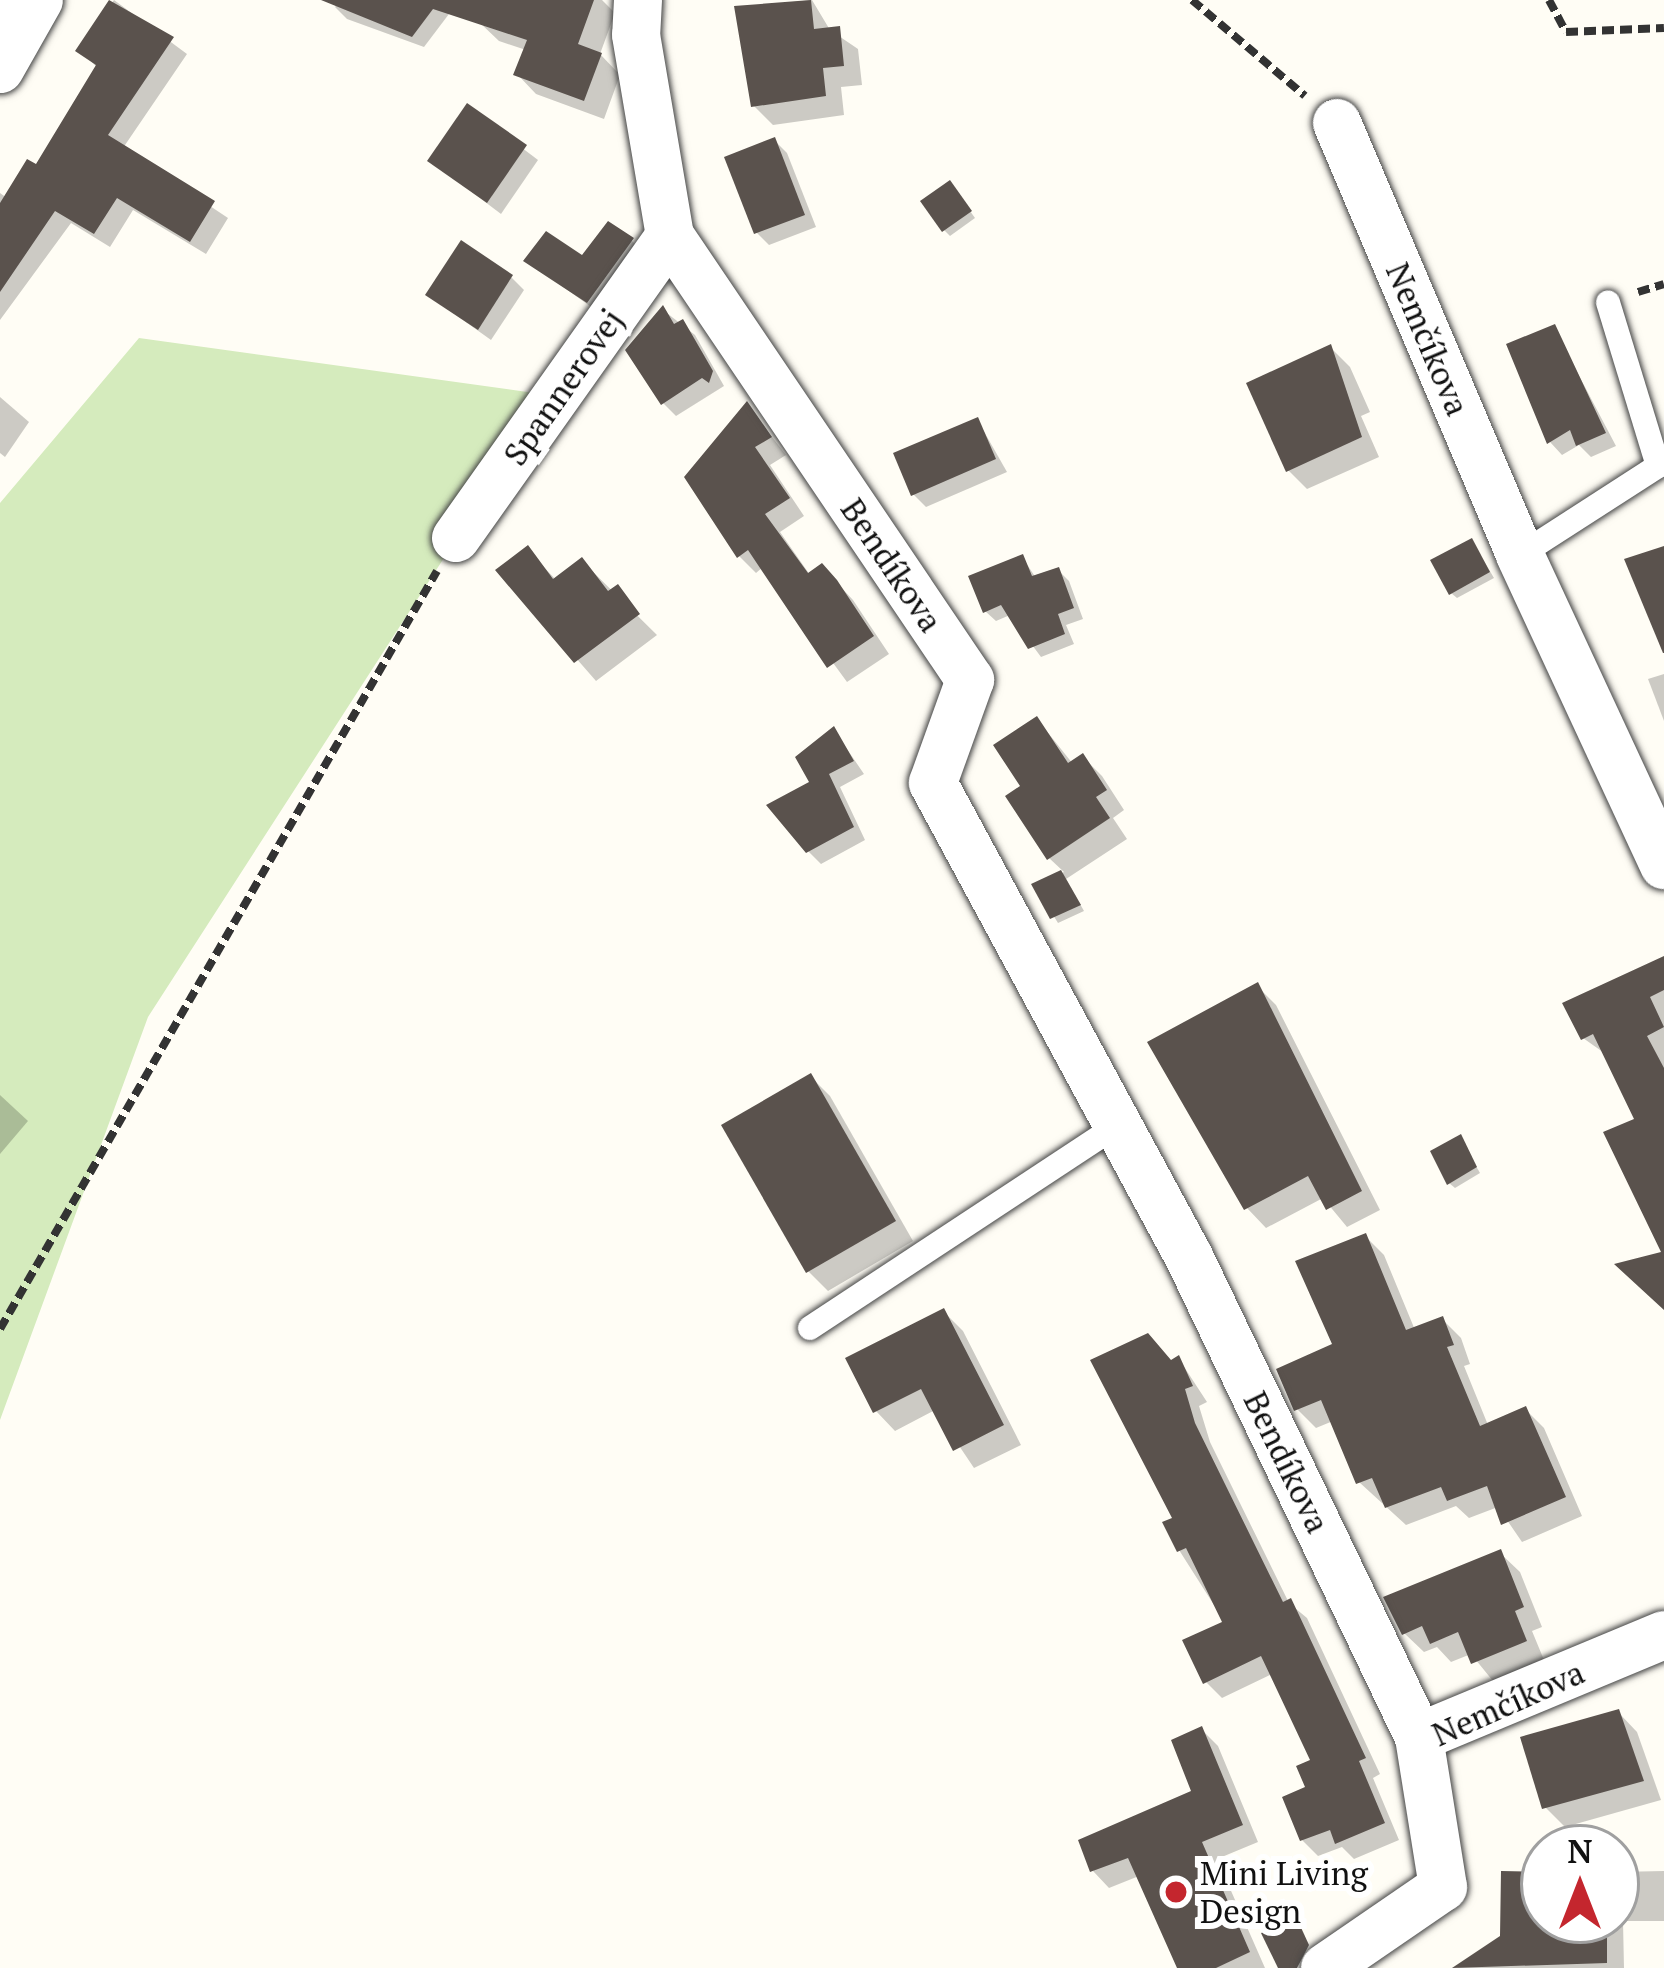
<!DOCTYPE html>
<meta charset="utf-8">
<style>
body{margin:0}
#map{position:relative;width:1664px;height:1968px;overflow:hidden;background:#fffdf5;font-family:"PT Serif",serif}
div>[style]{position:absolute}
.green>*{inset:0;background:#d5ebbd}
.shadow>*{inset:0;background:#0003}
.building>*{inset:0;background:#5a524d}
.path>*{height:8px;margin-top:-4px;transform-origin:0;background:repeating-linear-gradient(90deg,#333 0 12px,transparent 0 18px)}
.roads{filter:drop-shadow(0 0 3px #444) drop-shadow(0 0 3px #444)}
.lane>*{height:24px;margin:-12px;padding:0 12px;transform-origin:12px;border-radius:12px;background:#fff}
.street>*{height:48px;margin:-24px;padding:0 24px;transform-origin:24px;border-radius:24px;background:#fff}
.dots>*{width:33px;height:33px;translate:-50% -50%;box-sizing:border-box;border:6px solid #fff;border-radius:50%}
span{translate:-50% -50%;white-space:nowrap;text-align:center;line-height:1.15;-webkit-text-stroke:12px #fff;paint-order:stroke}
.street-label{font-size:33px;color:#111}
.poi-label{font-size:33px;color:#111}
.left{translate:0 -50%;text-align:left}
.north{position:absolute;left:1520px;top:1824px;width:120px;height:120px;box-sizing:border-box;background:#fff;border:3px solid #a0a0a0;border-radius:50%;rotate:0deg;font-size:33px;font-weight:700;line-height:48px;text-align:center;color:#111}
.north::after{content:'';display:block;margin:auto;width:42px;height:54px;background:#c4262e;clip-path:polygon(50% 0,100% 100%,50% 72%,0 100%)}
</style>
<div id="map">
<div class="green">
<div style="clip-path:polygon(139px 338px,549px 395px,148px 1017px,0 1420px,0 503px)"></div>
</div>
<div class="shadow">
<div style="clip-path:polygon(114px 0,187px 54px,123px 148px,228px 218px,206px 254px,133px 210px,110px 247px,71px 223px,0 320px,0 193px,7px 198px,37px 168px,98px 68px,79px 50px)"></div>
<div style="clip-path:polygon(340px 0,448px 0,452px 10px,424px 47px,347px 19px,335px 7px)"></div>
<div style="clip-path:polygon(487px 0,602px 0,615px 13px,600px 54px,620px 75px,604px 119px,536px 94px,517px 74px,526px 50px,499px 41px,479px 22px)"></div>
<div style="clip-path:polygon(812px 0,830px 30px,858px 49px,862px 85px,841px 87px,844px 115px,773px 125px,754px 106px,737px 8px)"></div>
<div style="clip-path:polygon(468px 107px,538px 160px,501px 214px,431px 161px)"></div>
<div style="clip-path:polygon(775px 141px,787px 153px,816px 227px,769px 245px,757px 233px)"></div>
<div style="clip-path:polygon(955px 190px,975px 218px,950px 236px,944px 230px)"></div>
<div style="clip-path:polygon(632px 241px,644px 253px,601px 314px,527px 261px,583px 259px)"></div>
<div style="clip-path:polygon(511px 277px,524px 290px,491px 340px,428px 295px)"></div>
<div style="clip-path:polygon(663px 310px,695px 335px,724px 386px,676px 416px,663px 403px)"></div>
<div style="clip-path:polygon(1554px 328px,1616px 446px,1591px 457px,1579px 445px,1562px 455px,1550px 442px)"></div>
<div style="clip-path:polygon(1331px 348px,1350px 367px,1370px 412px,1361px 416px,1379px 457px,1307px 489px,1288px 470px)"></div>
<div style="clip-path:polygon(0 397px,29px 422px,5px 457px,0 453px)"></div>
<div style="clip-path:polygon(747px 405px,786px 455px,770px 465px,804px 516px,780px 532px,810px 575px,822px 567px,853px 600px,889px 654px,847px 682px,763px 567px,756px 573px,739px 556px)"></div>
<div style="clip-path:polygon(978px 421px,1007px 472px,926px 507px,913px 494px)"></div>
<div style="clip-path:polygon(1472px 541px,1494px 578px,1457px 598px,1451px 593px)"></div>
<div style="clip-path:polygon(527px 549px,556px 580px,582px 561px,657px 635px,596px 681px,499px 570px)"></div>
<div style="clip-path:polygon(1022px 557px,1036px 578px,1058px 570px,1069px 581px,1083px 619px,1066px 625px,1074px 644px,1041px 657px,1010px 615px,996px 621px,985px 611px)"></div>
<div style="clip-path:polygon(1664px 674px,1664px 721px,1648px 679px)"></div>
<div style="clip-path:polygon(1037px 719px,1073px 764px,1083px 757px,1102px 776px,1124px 810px,1113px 818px,1127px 839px,1066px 879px,1084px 911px,1058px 923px,1035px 886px,1064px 872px,1049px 858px,1024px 787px)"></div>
<div style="clip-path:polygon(834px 730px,864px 774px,840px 787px,865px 840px,821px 864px,808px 851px,813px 783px)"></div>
<div style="clip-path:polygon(1664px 959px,1664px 1225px,1638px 1121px,1607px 1055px,1583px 1038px)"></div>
<div style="clip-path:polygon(1257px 986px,1276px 1005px,1380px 1210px,1347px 1227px,1323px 1198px,1266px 1228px,1247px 1208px)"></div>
<div style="clip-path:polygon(811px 1077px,830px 1096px,913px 1241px,828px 1291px,808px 1271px)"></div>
<div style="clip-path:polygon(0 1095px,28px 1121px,0 1154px)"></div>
<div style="clip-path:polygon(1460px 1138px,1480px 1173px,1455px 1188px,1449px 1183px)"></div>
<div style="clip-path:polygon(1366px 1237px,1384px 1255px,1415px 1330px,1443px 1320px,1461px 1338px,1470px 1364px,1464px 1366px,1488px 1425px,1525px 1409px,1544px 1428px,1582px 1516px,1522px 1542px,1498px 1507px,1469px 1518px,1456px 1506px,1406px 1525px,1359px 1482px,1333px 1421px,1316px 1428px,1297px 1409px,1336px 1345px)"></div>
<div style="clip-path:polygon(943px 1311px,963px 1331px,1021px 1445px,974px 1468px,935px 1410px,895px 1431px,876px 1411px)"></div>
<div style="clip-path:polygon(1179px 1359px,1207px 1402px,1199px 1406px,1210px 1442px,1289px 1603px,1307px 1618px,1380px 1774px,1373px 1778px,1399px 1840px,1354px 1859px,1342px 1847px,1318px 1856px,1302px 1840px,1314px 1762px,1272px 1674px,1222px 1698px,1206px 1682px,1226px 1624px,1179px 1550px,1172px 1362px)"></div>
<div style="clip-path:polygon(1500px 1553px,1520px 1572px,1542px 1627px,1532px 1631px,1544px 1660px,1493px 1681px,1471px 1654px,1451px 1662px,1437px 1647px,1424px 1652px,1404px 1633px)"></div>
<div style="clip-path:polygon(1618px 1712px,1637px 1732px,1661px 1800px,1565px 1827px,1545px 1807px)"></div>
<div style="clip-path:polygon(1201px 1729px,1218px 1746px,1258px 1842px,1217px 1859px,1265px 1968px,1180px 1968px,1139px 1876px,1109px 1888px,1093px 1871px,1195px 1792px)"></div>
<div style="clip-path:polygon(1664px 1871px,1664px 1921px,1623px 1921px,1624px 1968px,1457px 1968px,1503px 1937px,1544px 1873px,1544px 1920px,1616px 1920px,1616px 1872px)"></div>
</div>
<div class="building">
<div style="clip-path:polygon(109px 0,174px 37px,108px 135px,215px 201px,190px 242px,117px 198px,94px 234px,55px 211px,0 292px,0 203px,27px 159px,36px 164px,96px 65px,75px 51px)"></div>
<div style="clip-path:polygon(321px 0,594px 0,578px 44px,602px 53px,584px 101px,513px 75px,527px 40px,433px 9px,412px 37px)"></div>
<div style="clip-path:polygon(811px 0,814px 29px,840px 26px,844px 66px,823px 68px,826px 96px,751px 107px,734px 6px)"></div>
<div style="clip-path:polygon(467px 103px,527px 145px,487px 203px,427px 161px)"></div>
<div style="clip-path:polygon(775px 137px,805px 215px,754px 234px,724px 157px)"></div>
<div style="clip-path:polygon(950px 180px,972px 211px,942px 232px,920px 201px)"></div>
<div style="clip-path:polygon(608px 221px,634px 238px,587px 303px,523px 261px,546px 231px,582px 255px)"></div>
<div style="clip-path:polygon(461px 240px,513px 275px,478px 330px,425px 295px)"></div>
<div style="clip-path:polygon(663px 305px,674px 324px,683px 319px,713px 371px,709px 383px,702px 378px,661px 405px,625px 350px)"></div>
<div style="clip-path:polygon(1555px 324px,1606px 433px,1576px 446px,1570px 430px,1547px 444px,1506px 344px)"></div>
<div style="clip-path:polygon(1331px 344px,1362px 437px,1286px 472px,1246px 383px)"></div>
<div style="clip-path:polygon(747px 401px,772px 437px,755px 447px,790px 498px,765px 514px,808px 573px,822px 563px,837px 580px,874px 636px,827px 668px,748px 550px,737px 558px,684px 477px)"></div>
<div style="clip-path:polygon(978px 417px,996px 459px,911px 496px,893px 453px)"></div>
<div style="clip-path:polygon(1472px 538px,1490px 572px,1449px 595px,1430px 560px)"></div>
<div style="clip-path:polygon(528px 545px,553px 579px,582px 557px,608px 591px,618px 584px,640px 614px,574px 663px,495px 570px)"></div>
<div style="clip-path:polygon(1664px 546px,1664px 653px,1663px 653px,1624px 559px)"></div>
<div style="clip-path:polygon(1023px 554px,1032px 576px,1059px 567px,1074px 608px,1058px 614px,1065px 634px,1028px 649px,1001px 605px,983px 613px,968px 576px)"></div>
<div style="clip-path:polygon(1037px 716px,1068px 763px,1083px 753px,1107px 790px,1096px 797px,1110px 818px,1047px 860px,1005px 796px,1020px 786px,993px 745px)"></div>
<div style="clip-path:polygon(834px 726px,854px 761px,829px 774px,854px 827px,806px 853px,766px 805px,809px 782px,795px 757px)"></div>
<div style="clip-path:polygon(1061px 870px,1081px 905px,1050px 919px,1031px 884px)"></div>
<div style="clip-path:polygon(1664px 956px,1664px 990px,1650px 997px,1664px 1027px,1647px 1036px,1664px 1068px,1664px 1310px,1614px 1264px,1661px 1252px,1603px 1132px,1634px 1119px,1593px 1034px,1581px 1040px,1562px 1003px)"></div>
<div style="clip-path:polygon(1258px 982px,1362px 1191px,1326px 1210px,1308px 1176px,1244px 1210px,1147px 1042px)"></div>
<div style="clip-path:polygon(811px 1073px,896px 1221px,806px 1273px,721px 1125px)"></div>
<div style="clip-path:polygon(1461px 1134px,1477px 1167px,1447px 1185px,1430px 1151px)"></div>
<div style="clip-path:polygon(1366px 1233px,1406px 1330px,1443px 1316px,1454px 1345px,1447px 1347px,1480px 1426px,1526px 1406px,1566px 1497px,1501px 1525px,1487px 1486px,1447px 1501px,1441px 1487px,1385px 1508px,1372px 1478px,1356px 1484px,1321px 1400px,1294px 1411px,1276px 1369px,1332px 1344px,1295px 1261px)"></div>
<div style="clip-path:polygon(944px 1308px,1004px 1425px,953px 1451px,921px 1389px,873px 1413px,845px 1358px)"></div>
<div style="clip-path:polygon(1148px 1333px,1171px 1360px,1179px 1355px,1193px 1386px,1185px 1389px,1195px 1423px,1283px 1602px,1291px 1598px,1314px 1647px,1366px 1758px,1359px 1761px,1385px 1823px,1335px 1844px,1330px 1830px,1300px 1841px,1282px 1797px,1305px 1787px,1296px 1766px,1310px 1760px,1261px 1656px,1203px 1684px,1182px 1640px,1222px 1622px,1186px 1548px,1177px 1552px,1162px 1522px,1172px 1518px,1090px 1360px)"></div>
<div style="clip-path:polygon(1501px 1549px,1524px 1607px,1515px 1611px,1527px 1641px,1471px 1664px,1458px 1632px,1430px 1644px,1422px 1626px,1402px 1635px,1383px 1597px)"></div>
<div style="clip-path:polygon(1619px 1709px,1644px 1781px,1542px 1809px,1520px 1737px)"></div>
<div style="clip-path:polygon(1202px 1726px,1243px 1825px,1202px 1842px,1250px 1952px,1216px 1968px,1177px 1968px,1128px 1858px,1090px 1872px,1078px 1840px,1191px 1791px,1171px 1740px)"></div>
<div style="clip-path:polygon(1501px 1871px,1544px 1872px,1544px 1920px,1607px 1920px,1607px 1963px,1452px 1968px,1500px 1936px)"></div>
<div style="clip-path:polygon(1298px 1921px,1309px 1945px,1297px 1968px,1278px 1968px,1261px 1933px)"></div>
</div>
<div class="path">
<div style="left:1192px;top:0;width:148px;rotate:40.3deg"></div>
<div style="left:1549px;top:0;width:36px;rotate:62deg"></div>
<div style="left:1566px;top:32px;width:98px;rotate:-2.3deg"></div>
<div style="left:1638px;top:292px;width:27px;rotate:-17deg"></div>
<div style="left:0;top:1329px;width:875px;rotate:-60.04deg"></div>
</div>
<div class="roads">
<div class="lane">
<div style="left:0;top:0;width:47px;rotate:81.3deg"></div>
<div style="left:1520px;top:555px;width:164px;rotate:-32.8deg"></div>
<div style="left:1658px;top:466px;width:171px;rotate:-107deg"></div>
<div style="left:810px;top:1328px;width:369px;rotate:-33.4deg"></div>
</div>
<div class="street">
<div style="left:638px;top:0;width:35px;rotate:93deg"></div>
<div style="left:636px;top:35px;width:204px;rotate:80.4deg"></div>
<div style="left:670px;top:236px;width:536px;rotate:55.95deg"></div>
<div style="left:970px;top:680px;width:109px;rotate:109.8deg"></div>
<div style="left:933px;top:783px;width:539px;rotate:61.63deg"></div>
<div style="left:1189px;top:1257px;width:532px;rotate:64.4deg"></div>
<div style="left:0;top:69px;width:79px;rotate:-60.5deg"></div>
<div style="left:1337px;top:123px;width:469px;rotate:67deg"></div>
<div style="left:1520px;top:555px;width:342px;rotate:65.1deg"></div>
<div style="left:456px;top:538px;width:370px;rotate:-54.7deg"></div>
<div style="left:1325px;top:1968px;width:143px;rotate:-34.5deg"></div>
<div style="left:1443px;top:1887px;width:152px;rotate:-99.1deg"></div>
<div style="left:1419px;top:1737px;width:265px;rotate:-22.6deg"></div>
</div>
</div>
<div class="dots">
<div style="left:1176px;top:1892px;background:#c4262e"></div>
</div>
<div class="street-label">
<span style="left:1428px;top:339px;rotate:67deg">Nemčíkova</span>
<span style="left:563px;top:387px;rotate:-55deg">Spannerovej</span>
<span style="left:892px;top:565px;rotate:56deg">Bendíkova</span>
<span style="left:1287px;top:1462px;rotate:64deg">Bendíkova</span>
<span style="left:1508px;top:1703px;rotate:-24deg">Nemčíkova</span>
</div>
<div class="poi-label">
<span class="left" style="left:1200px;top:1892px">Mini Living<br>Design</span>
</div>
<div class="north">N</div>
</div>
